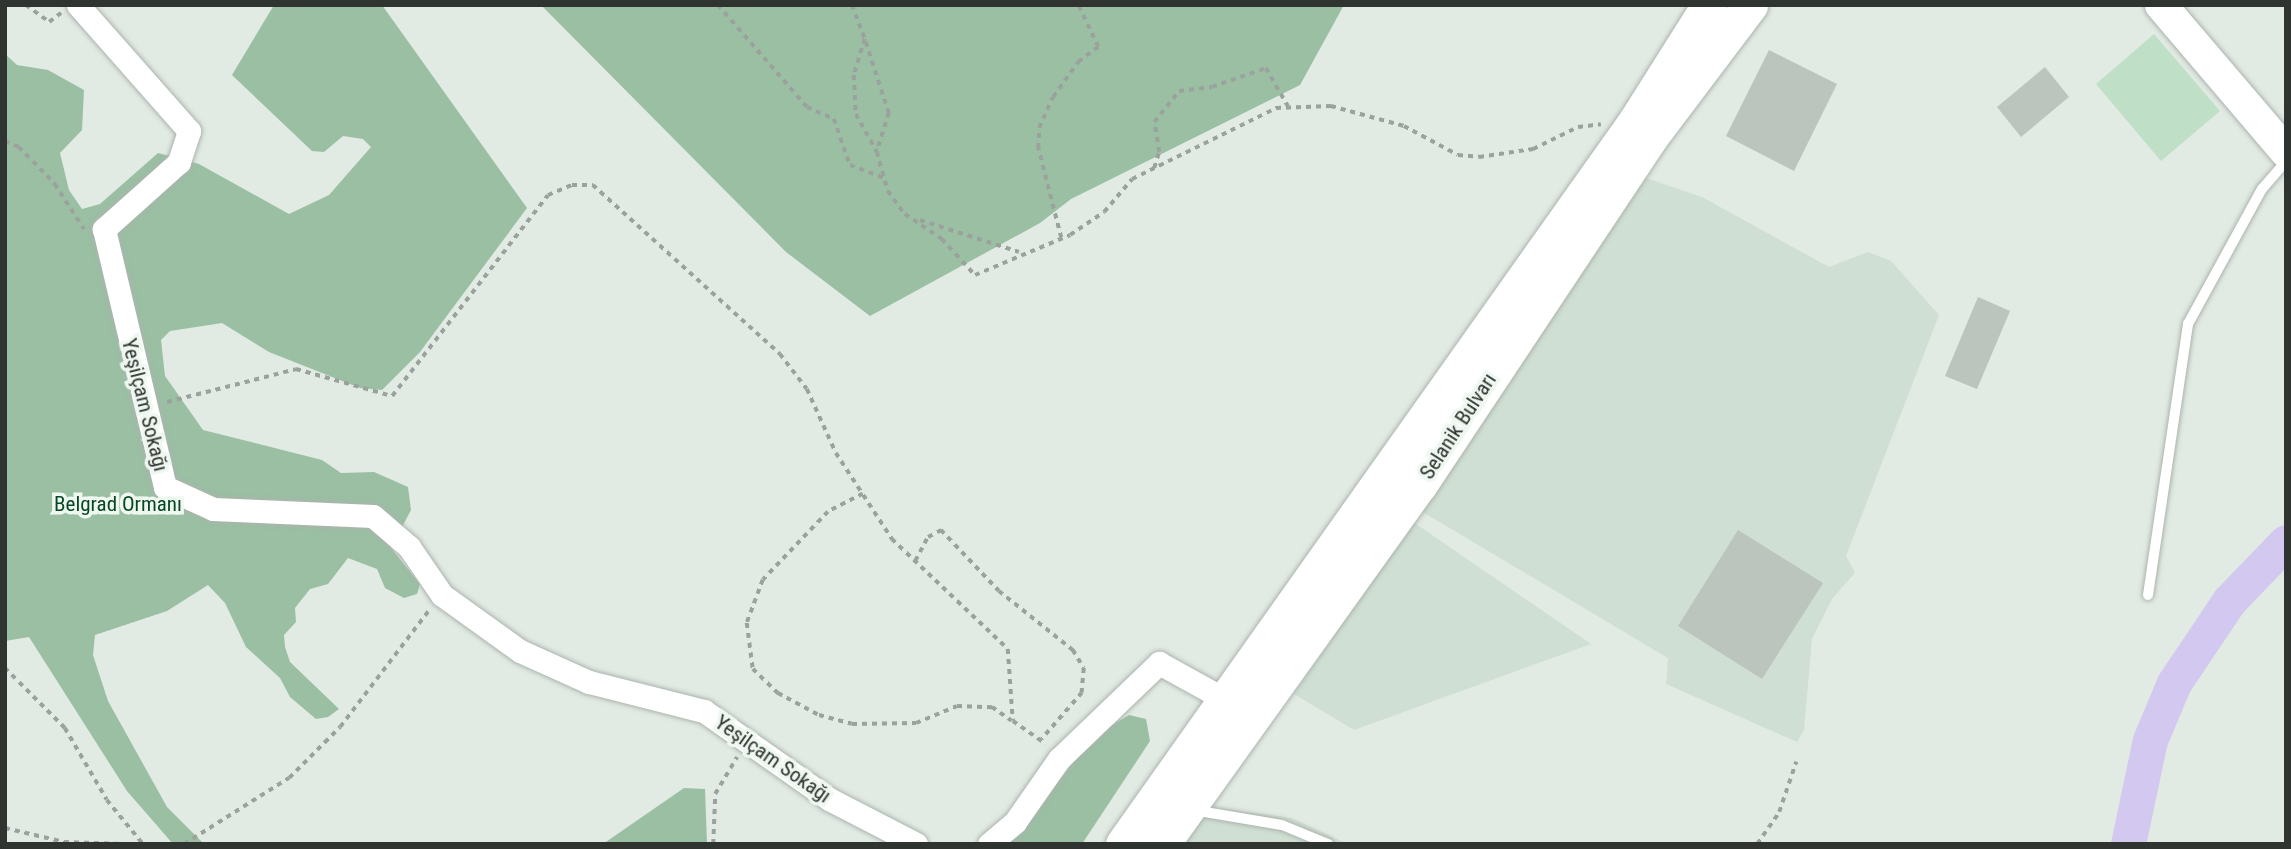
<!DOCTYPE html>
<meta charset="utf-8">
<style>
body{margin:0}
#map{position:relative;width:2291px;height:849px;overflow:hidden;background:#e1eae3;font-family:"Roboto Condensed",sans-serif}
div>[style]{position:absolute}
.built>*{inset:0;background:#d0dfd3}
.green>*{inset:0;background:#bfdfc7}
.forest>*{inset:0;background:#9abfa3}
.river>*{height:35px;margin:-17.5px;padding:0 17.5px;transform-origin:17.5px;border-radius:17.5px;background:#d2c8f0}
.building>*{inset:0;background:#bbc4bd}
.path>*{height:3.5px;margin-top:-1.75px;transform-origin:0;background:repeating-linear-gradient(90deg,#9ba29d 0 5px,transparent 0 10px)}
.roads{filter:drop-shadow(0 0 2px #abb4ad) drop-shadow(0 0 2px #abb4ad)}
.lane>*{height:10px;margin:-5px;padding:0 5px;transform-origin:5px;border-radius:5px;background:#fff}
.street>*{height:23px;margin:-11.5px;padding:0 11.5px;transform-origin:11.5px;border-radius:11.5px;background:#fff}
.secondary>*{height:32px;margin:-16px;padding:0 16px;transform-origin:16px;border-radius:16px;background:#fff}
.primary>*{height:35px;margin:-17.5px;padding:0 17.5px;transform-origin:17.5px;border-radius:17.5px;background:#fff}
span{translate:-50% -50%;white-space:nowrap;text-align:center;line-height:1.15;-webkit-text-stroke:7px #eef7f0;paint-order:stroke}
.street-label{font-size:21px;color:#303431}
.park-label{font-size:21px;color:#064723}
.frame{position:absolute;inset:0;border:7px solid #303431;pointer-events:none}
</style>
<div id="map">
<div class="built">
<div style="clip-path:polygon(1646px 178px,1702px 197px,1829px 267px,1868px 252px,1891px 261px,1939px 315px,1846px 556px,1855px 573px,1832px 599px,1812px 639px,1804px 730px,1797px 742px,1666px 684px,1668px 658px,1411px 505px)"></div>
<div style="clip-path:polygon(1413px 522px,1591px 644px,1354px 730px,1294px 694px)"></div>
<div style="clip-path:polygon(1194px 805px,1292px 818px,1348px 844px,1168px 844px)"></div>
</div>
<div class="green">
<div style="clip-path:polygon(2154px 34px,2220px 111px,2161px 161px,2096px 84px)"></div>
</div>
<div class="forest">
<div style="clip-path:polygon(274px 5px,382px 5px,527px 208px,420px 352px,382px 390px,360px 388px,269px 352px,222px 323px,170px 331px,161px 340px,165px 376px,203px 430px,322px 460px,341px 473px,374px 472px,408px 487px,411px 510px,391px 548px,420px 584px,417px 594px,404px 598px,385px 588px,377px 569px,348px 558px,328px 584px,310px 589px,295px 608px,296px 622px,284px 635px,285px 647px,290px 662px,339px 709px,328px 717px,316px 719px,290px 697px,280px 678px,246px 647px,225px 603px,208px 585px,167px 611px,95px 635px,93px 655px,108px 701px,167px 807px,204px 844px,173px 844px,127px 791px,29px 637px,5px 641px,5px 54px,17px 65px,48px 70px,84px 90px,82px 130px,60px 153px,69px 190px,82px 209px,100px 204px,158px 153px,199px 164px,289px 214px,329px 195px,371px 147px,363px 139px,343px 136px,324px 152px,312px 151px,232px 75px)"></div>
<div style="clip-path:polygon(541px 5px,1344px 5px,1300px 85px,1071px 199px,1040px 223px,870px 316px,786px 252px)"></div>
<div style="clip-path:polygon(1129px 715px,1146px 719px,1150px 741px,1082px 844px,1006px 844px,1097px 734px)"></div>
<div style="clip-path:polygon(684px 788px,705px 789px,707px 844px,603px 844px)"></div>
</div>
<div class="river">
<div style="left:2128px;top:844px;width:106px;rotate:-78.1deg"></div>
<div style="left:2150px;top:740px;width:62px;rotate:-67.2deg"></div>
<div style="left:2174px;top:683px;width:99px;rotate:-56.1deg"></div>
<div style="left:2229px;top:601px;width:82px;rotate:-46deg"></div>
</div>
<div class="building">
<div style="clip-path:polygon(1769px 50px,1837px 84px,1794px 171px,1726px 136px)"></div>
<div style="clip-path:polygon(2045px 67px,2069px 97px,2021px 137px,1997px 107px)"></div>
<div style="clip-path:polygon(1978px 297px,2010px 311px,1977px 389px,1945px 376px)"></div>
<div style="clip-path:polygon(1738px 530px,1823px 583px,1762px 679px,1678px 626px)"></div>
</div>
<div class="path">
<div style="left:26px;top:5px;width:29px;rotate:36deg"></div>
<div style="left:49px;top:22px;width:15px;rotate:-37deg"></div>
<div style="left:718px;top:5px;width:135px;rotate:48.9deg"></div>
<div style="left:807px;top:107px;width:30px;rotate:24deg"></div>
<div style="left:834px;top:119px;width:49px;rotate:70.8deg"></div>
<div style="left:850px;top:165px;width:36px;rotate:21deg"></div>
<div style="left:852px;top:5px;width:36px;rotate:69deg"></div>
<div style="left:865px;top:39px;width:38px;rotate:107deg"></div>
<div style="left:854px;top:75px;width:39px;rotate:87deg"></div>
<div style="left:856px;top:114px;width:43px;rotate:61.1deg"></div>
<div style="left:877px;top:152px;width:41px;rotate:74.2deg"></div>
<div style="left:888px;top:191px;width:29px;rotate:54deg"></div>
<div style="left:905px;top:214px;width:45px;rotate:34deg"></div>
<div style="left:942px;top:239px;width:49px;rotate:47.5deg"></div>
<div style="left:975px;top:275px;width:103px;rotate:-22.8deg"></div>
<div style="left:1070px;top:235px;width:41px;rotate:-34.1deg"></div>
<div style="left:1104px;top:212px;width:43px;rotate:-49.7deg"></div>
<div style="left:1132px;top:179px;width:161px;rotate:-26.2deg"></div>
<div style="left:1276px;top:108px;width:55px;rotate:-2.1deg"></div>
<div style="left:1331px;top:106px;width:76px;rotate:15.3deg"></div>
<div style="left:1404px;top:126px;width:61px;rotate:28.2deg"></div>
<div style="left:1458px;top:155px;width:21px;rotate:5deg"></div>
<div style="left:1479px;top:157px;width:55px;rotate:-8.4deg"></div>
<div style="left:1533px;top:149px;width:50px;rotate:-26.1deg"></div>
<div style="left:1578px;top:127px;width:23px;rotate:-7deg"></div>
<div style="left:866px;top:42px;width:75px;rotate:72.1deg"></div>
<div style="left:889px;top:113px;width:41px;rotate:107.1deg"></div>
<div style="left:5px;top:141px;width:15px;rotate:23deg"></div>
<div style="left:19px;top:147px;width:52px;rotate:45.8deg"></div>
<div style="left:55px;top:184px;width:54px;rotate:57.2deg"></div>
<div style="left:1154px;top:168px;width:17px;rotate:-73deg"></div>
<div style="left:1159px;top:152px;width:30px;rotate:-99deg"></div>
<div style="left:1154px;top:122px;width:40px;rotate:-51deg"></div>
<div style="left:1179px;top:91px;width:33px;rotate:-7deg"></div>
<div style="left:1212px;top:87px;width:57px;rotate:-19.4deg"></div>
<div style="left:1266px;top:68px;width:44px;rotate:59.9deg"></div>
<div style="left:920px;top:220px;width:104px;rotate:17.9deg"></div>
<div style="left:1061px;top:238px;width:93px;rotate:-104.3deg"></div>
<div style="left:1038px;top:148px;width:20px;rotate:-87deg"></div>
<div style="left:1039px;top:128px;width:34px;rotate:-66deg"></div>
<div style="left:1053px;top:97px;width:43px;rotate:-54.5deg"></div>
<div style="left:1078px;top:62px;width:25px;rotate:-37deg"></div>
<div style="left:1098px;top:47px;width:47px;rotate:-115.5deg"></div>
<div style="left:167px;top:402px;width:133px;rotate:-14.3deg"></div>
<div style="left:296px;top:369px;width:100px;rotate:15.7deg"></div>
<div style="left:392px;top:396px;width:254px;rotate:-52.2deg"></div>
<div style="left:548px;top:195px;width:26px;rotate:-23deg"></div>
<div style="left:572px;top:185px;width:21px"></div>
<div style="left:593px;top:185px;width:252px;rotate:42.1deg"></div>
<div style="left:780px;top:354px;width:44px;rotate:52.4deg"></div>
<div style="left:807px;top:389px;width:70px;rotate:65.6deg"></div>
<div style="left:836px;top:453px;width:103px;rotate:56.9deg"></div>
<div style="left:892px;top:539px;width:160px;rotate:43.5deg"></div>
<div style="left:1008px;top:649px;width:72px;rotate:86deg"></div>
<div style="left:1013px;top:721px;width:40px;rotate:34.9deg"></div>
<div style="left:863px;top:494px;width:39px;rotate:153deg"></div>
<div style="left:828px;top:512px;width:94px;rotate:133.7deg"></div>
<div style="left:763px;top:580px;width:46px;rotate:110.4deg"></div>
<div style="left:747px;top:623px;width:46px;rotate:82.6deg"></div>
<div style="left:753px;top:669px;width:35px;rotate:44deg"></div>
<div style="left:778px;top:693px;width:47px;rotate:28.2deg"></div>
<div style="left:819px;top:715px;width:34px;rotate:15deg"></div>
<div style="left:852px;top:724px;width:64px;rotate:-0.9deg"></div>
<div style="left:916px;top:723px;width:44px;rotate:-22.5deg"></div>
<div style="left:957px;top:706px;width:35px;rotate:2deg"></div>
<div style="left:992px;top:707px;width:24px;rotate:35deg"></div>
<div style="left:915px;top:561px;width:27px;rotate:-62deg"></div>
<div style="left:928px;top:537px;width:15px;rotate:-28deg"></div>
<div style="left:941px;top:530px;width:84px;rotate:46.4deg"></div>
<div style="left:999px;top:591px;width:95px;rotate:38.6deg"></div>
<div style="left:1073px;top:650px;width:21px;rotate:59deg"></div>
<div style="left:1084px;top:668px;width:25px;rotate:95deg"></div>
<div style="left:1082px;top:693px;width:61px;rotate:131deg"></div>
<div style="left:5px;top:668px;width:85px;rotate:45deg"></div>
<div style="left:65px;top:728px;width:83px;rotate:59.7deg"></div>
<div style="left:107px;top:800px;width:57px;rotate:50.7deg"></div>
<div style="left:5px;top:828px;width:61px;rotate:13.3deg"></div>
<div style="left:64px;top:842px;width:59px;rotate:1.9deg"></div>
<div style="left:184px;top:844px;width:124px;rotate:-32.2deg"></div>
<div style="left:289px;top:778px;width:72px;rotate:-45deg"></div>
<div style="left:340px;top:727px;width:147px;rotate:-52.7deg"></div>
<div style="left:713px;top:844px;width:50px;rotate:-87.7deg"></div>
<div style="left:715px;top:794px;width:43px;rotate:-59.3deg"></div>
<div style="left:1757px;top:844px;width:39px;rotate:-55deg"></div>
<div style="left:1779px;top:812px;width:53px;rotate:-71.2deg"></div>
</div>
<div class="roads">
<div class="lane">
<div style="left:2148px;top:595px;width:274px;rotate:-81.6deg"></div>
<div style="left:2188px;top:324px;width:154px;rotate:-61.3deg"></div>
<div style="left:2262px;top:189px;width:37px;rotate:-49deg"></div>
<div style="left:1193px;top:810px;width:90px;rotate:9.6deg"></div>
<div style="left:1282px;top:825px;width:50px;rotate:22.4deg"></div>
</div>
<div class="street">
<div style="left:78px;top:5px;width:168px;rotate:48.6deg"></div>
<div style="left:189px;top:131px;width:33px;rotate:108deg"></div>
<div style="left:179px;top:162px;width:101px;rotate:138.2deg"></div>
<div style="left:104px;top:229px;width:265px;rotate:76.7deg"></div>
<div style="left:165px;top:487px;width:53px;rotate:24.6deg"></div>
<div style="left:213px;top:509px;width:160px;rotate:2.5deg"></div>
<div style="left:373px;top:516px;width:48px;rotate:40.7deg"></div>
<div style="left:409px;top:547px;width:58px;rotate:55.5deg"></div>
<div style="left:442px;top:595px;width:96px;rotate:35.7deg"></div>
<div style="left:520px;top:651px;width:76px;rotate:24.2deg"></div>
<div style="left:589px;top:682px;width:119px;rotate:14.2deg"></div>
<div style="left:704px;top:711px;width:153px;rotate:35.1deg"></div>
<div style="left:829px;top:799px;width:98px;rotate:27.3deg"></div>
<div style="left:989px;top:844px;width:34px;rotate:-40deg"></div>
<div style="left:1015px;top:822px;width:77px;rotate:-55.1deg"></div>
<div style="left:1059px;top:759px;width:139px;rotate:-43.8deg"></div>
<div style="left:1159px;top:663px;width:77px;rotate:28.9deg"></div>
</div>
<div class="secondary">
<div style="left:2161px;top:5px;width:193px;rotate:49.6deg"></div>
</div>
<div class="primary">
<div style="left:1123px;top:844px;width:885px;rotate:-54.66deg"></div>
<div style="left:1635px;top:122px;width:138px;rotate:-57.7deg"></div>
<div style="left:1162px;top:844px;width:443px;rotate:-54.4deg"></div>
<div style="left:1420px;top:484px;width:414px;rotate:-56.4deg"></div>
<div style="left:1649px;top:139px;width:168px;rotate:-53deg"></div>
</div>
</div>
<div class="street-label">
<span style="left:145px;top:405px;rotate:76deg">Yeşilçam Sokağı</span>
<span style="left:1458px;top:426px;rotate:-57deg">Selanik Bulvarı</span>
<span style="left:773px;top:759px;rotate:35deg">Yeşilçam Sokağı</span>
</div>
<div class="park-label">
<span style="left:118px;top:504px">Belgrad Ormanı</span>
</div>
<div class="frame"></div>
</div>
